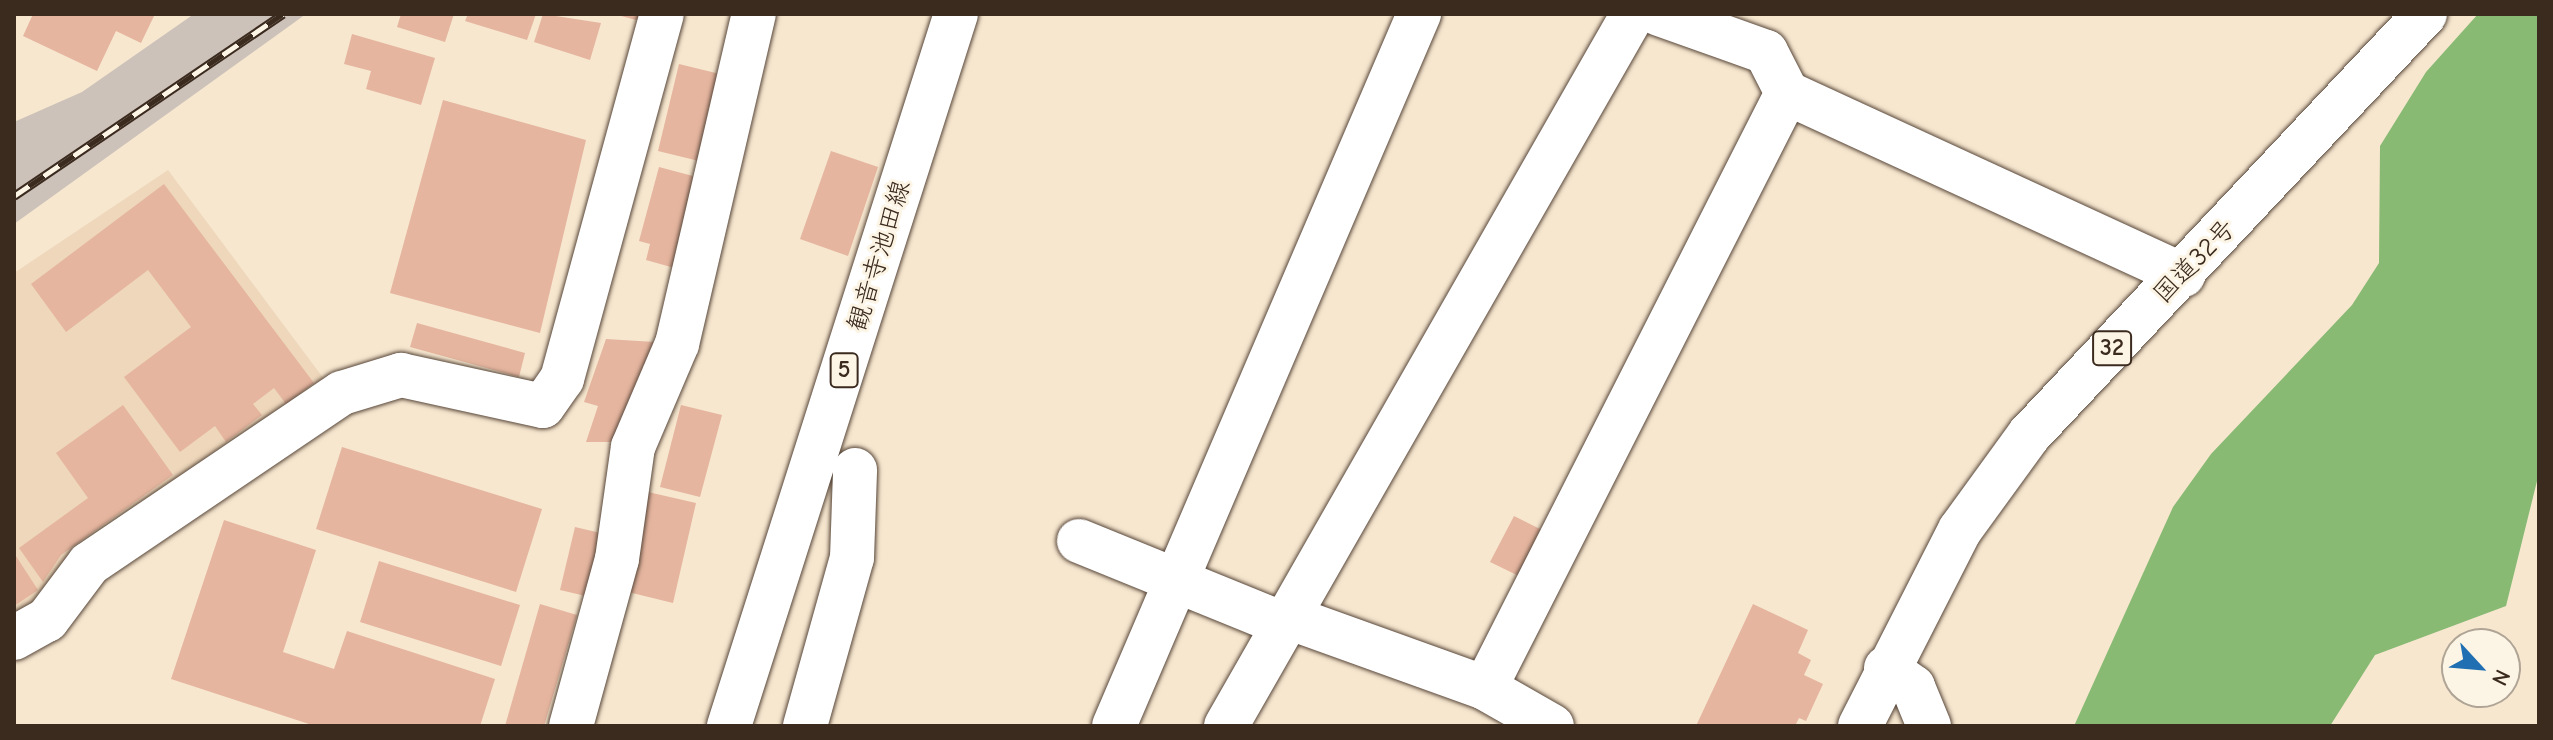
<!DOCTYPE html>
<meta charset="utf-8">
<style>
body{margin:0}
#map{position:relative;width:2553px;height:740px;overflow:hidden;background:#f7e7cf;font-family:"Comic Neue","Klee One",sans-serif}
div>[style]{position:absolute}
.built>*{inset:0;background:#eed7bb}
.industrial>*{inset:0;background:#ccc2b9}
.forest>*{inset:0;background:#88ba74}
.building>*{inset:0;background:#e5b59f}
.roads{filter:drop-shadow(0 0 2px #574639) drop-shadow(0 0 2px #574639)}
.minor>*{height:44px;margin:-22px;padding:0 22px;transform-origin:22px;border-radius:22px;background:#fff}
.major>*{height:44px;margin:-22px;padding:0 22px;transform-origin:22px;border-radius:22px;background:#fff}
.highway>*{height:44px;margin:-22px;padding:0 22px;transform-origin:22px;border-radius:22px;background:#fff}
.rail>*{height:9px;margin-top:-4.5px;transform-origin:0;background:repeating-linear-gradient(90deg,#fcf5e5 0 18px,#3b2a1e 0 36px);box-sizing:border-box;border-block:2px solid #3b2a1e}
span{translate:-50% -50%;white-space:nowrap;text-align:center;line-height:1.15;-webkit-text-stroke:6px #fcf5e5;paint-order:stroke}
.shield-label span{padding:2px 6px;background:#fcf5e5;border:2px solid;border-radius:6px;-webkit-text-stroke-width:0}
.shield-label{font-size:24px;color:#3b2a1e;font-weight:700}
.street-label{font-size:26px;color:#3b2a1e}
.frame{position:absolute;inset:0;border:16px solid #3b2a1e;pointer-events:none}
.north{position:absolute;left:2441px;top:628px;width:80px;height:80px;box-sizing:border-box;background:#fcf5e5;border:2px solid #afa495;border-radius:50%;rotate:116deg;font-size:22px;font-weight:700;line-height:32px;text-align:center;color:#3b2a1e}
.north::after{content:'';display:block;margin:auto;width:28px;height:36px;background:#1f6fb2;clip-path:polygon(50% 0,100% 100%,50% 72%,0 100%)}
</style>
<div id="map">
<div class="built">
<div style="clip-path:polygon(168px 170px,327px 383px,14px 616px,14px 273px)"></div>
</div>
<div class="industrial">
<div style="clip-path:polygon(194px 14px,306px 14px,14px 224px,14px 122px,82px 92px)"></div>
</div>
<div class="forest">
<div style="clip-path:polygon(2478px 14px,2539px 14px,2539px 473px,2506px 606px,2375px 655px,2330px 726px,2074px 726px,2173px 507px,2211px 454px,2352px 305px,2379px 263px,2380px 146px,2426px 72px)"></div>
</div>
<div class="building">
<div style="clip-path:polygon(33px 14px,155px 14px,141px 43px,116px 31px,97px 71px,23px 36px)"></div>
<div style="clip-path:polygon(401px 14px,454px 14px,445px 42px,397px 27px)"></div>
<div style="clip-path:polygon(468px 14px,536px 14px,527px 40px,465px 21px)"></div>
<div style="clip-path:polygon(543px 14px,601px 23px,590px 60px,534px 42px)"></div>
<div style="clip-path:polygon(614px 14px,649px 14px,647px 23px)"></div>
<div style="clip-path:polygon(352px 34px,435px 58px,421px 105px,366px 89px,371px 71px,344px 64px)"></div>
<div style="clip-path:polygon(679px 64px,724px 75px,703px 162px,658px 151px)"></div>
<div style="clip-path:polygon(443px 100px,586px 140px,540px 333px,390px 293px)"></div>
<div style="clip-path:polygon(831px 151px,878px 167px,848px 256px,800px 239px)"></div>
<div style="clip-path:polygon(659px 167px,704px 179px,678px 269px,646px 260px,650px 244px,639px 241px)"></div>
<div style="clip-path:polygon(164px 184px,314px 383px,286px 404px,274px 388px,253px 404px,262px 415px,226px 442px,215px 426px,180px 452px,124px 377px,191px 327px,148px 270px,66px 332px,31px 284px)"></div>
<div style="clip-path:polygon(417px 323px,525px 353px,519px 377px,410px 347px)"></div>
<div style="clip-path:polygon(606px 339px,655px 342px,619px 442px,586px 442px,598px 406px,584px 402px)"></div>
<div style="clip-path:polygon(123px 405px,173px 475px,61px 555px,43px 582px,19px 548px,88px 498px,56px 453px)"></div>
<div style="clip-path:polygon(681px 405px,722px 415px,700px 497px,660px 487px)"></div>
<div style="clip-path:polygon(342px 447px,542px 509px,516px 592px,316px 529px)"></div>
<div style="clip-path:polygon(648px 492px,696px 503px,673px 603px,624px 591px)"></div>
<div style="clip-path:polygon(1514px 516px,1548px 533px,1525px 579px,1490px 562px)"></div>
<div style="clip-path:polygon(224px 520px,316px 550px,283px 652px,334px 669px,347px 631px,495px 679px,480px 726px,315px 726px,171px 679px)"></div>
<div style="clip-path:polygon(575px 527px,609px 535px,594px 598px,560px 590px)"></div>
<div style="clip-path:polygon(14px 553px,38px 590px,14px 606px)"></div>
<div style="clip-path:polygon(379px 561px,520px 605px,501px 666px,360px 622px)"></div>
<div style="clip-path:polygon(540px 604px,577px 615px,544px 726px,505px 726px)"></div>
<div style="clip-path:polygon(1753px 604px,1808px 630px,1798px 653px,1811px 660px,1804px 675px,1823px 684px,1806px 721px,1799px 718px,1795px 726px,1696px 726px)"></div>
</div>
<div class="roads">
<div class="minor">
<div style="left:1787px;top:93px;width:436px;rotate:24.7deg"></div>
<div style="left:1079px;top:541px;width:220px;rotate:22.1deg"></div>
<div style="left:1288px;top:617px;width:209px;rotate:19.8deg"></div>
<div style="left:1485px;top:688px;width:77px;rotate:29.6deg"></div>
<div style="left:14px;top:638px;width:38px;rotate:-29deg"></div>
<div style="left:47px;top:620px;width:70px;rotate:-53.1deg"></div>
<div style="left:89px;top:564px;width:305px;rotate:-34.1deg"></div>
<div style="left:342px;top:393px;width:62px;rotate:-17deg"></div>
<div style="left:401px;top:375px;width:145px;rotate:12.3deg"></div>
<div style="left:543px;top:406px;width:33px;rotate:-55deg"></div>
<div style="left:562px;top:379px;width:378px;rotate:-74.7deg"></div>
<div style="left:1886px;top:668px;width:33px;rotate:35deg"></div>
<div style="left:1913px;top:687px;width:42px;rotate:67.7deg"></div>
<div style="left:1485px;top:688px;width:667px;rotate:-63.09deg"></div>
<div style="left:1787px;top:93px;width:46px;rotate:-117.1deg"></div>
<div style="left:1766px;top:52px;width:114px;rotate:-160.4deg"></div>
<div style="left:571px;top:726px;width:173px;rotate:-74.6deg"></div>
<div style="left:617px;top:559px;width:113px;rotate:-81.9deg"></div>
<div style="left:633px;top:447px;width:112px;rotate:-66.9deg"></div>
<div style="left:677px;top:344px;width:339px;rotate:-76.9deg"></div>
<div style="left:805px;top:726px;width:174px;rotate:-74.4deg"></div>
<div style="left:852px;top:558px;width:88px;rotate:-88deg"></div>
<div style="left:1114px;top:726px;width:775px;rotate:-66.81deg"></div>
<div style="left:1226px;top:726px;width:820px;rotate:-60.25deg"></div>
</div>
<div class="major">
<div style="left:729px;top:726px;width:747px;rotate:-72.32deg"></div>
</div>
<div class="highway">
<div style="left:1860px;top:726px;width:220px;rotate:-63deg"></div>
<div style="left:1960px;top:530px;width:117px;rotate:-54deg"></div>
<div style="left:2029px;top:435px;width:578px;rotate:-46.75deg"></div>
</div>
</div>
<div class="rail">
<div style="left:14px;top:196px;width:325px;rotate:-34.1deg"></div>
</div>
<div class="shield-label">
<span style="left:2112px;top:348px">32</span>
<span style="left:844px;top:370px">5</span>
</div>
<div class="street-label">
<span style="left:880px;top:256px;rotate:-73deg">観音寺池田線</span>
<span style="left:2195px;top:262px;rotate:-46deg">国道32号</span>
</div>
<div class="frame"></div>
<div class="north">N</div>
</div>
